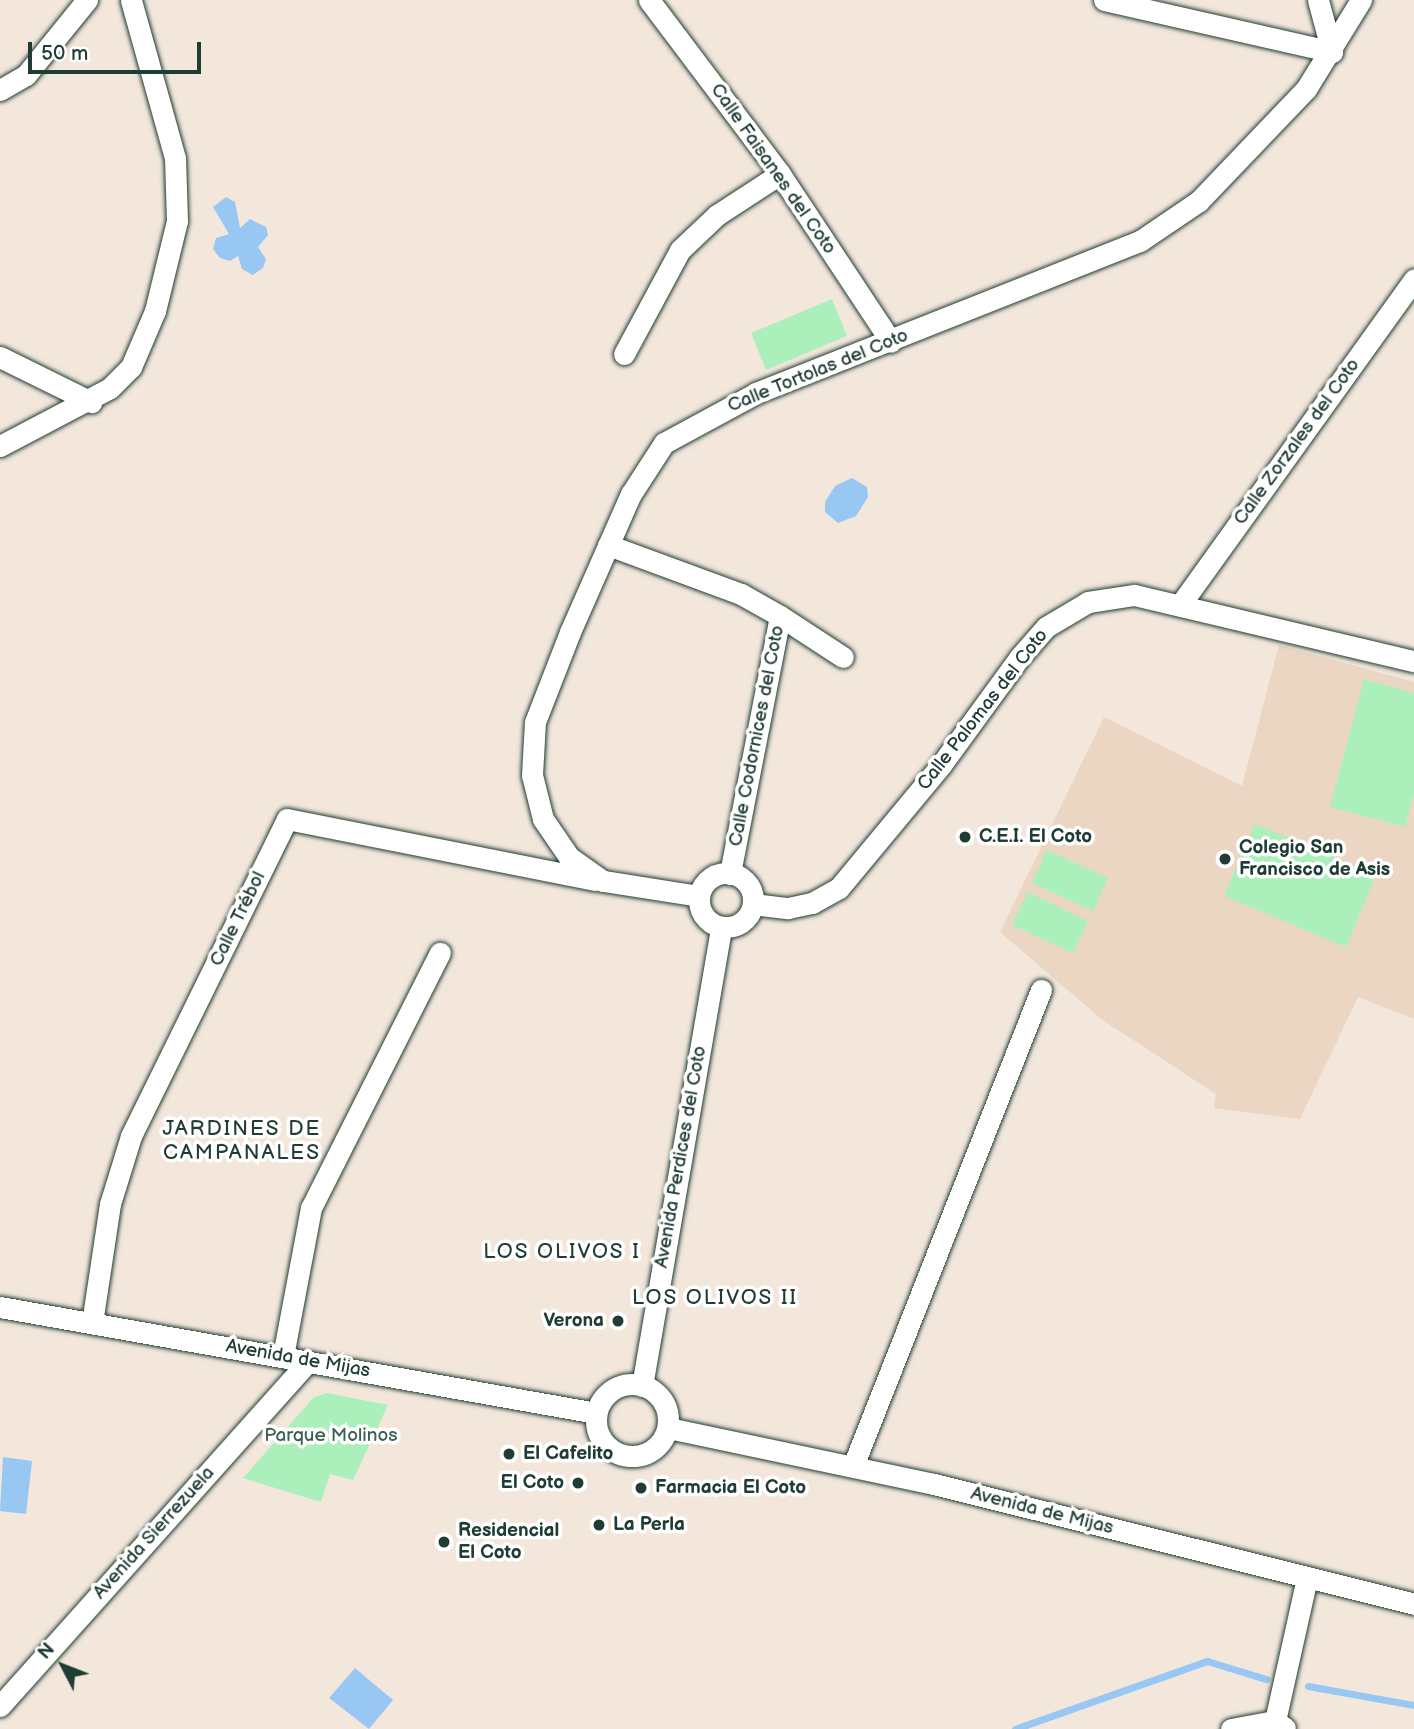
<!DOCTYPE html>
<meta charset="utf-8">
<style>
body{margin:0}
#map{position:relative;width:1414px;height:1729px;overflow:hidden;background:#f3e7db;font-family:"Balsamiq Sans",sans-serif}
div>[style]{position:absolute}
.built>*{inset:0;background:#ead6c2}
.green>*{inset:0;background:#abf0bb}
.water>*{inset:0;background:#98c7f3}
.stream>*{height:7px;margin:-3.5px;padding:0 3.5px;transform-origin:3.5px;border-radius:3.5px;background:#98c7f3}
.roads{filter:drop-shadow(0 0 2px #1f3d34) drop-shadow(0 0 2px #1f3d34)}
.minor>*{height:21px;margin:-10.5px;padding:0 10.5px;transform-origin:10.5px;border-radius:10.5px;background:#fff}
.minor>.ring{margin:-10.5px;padding:0;box-sizing:content-box;background:none;border:21px solid #fff;border-radius:50%}
.dots>*{width:19px;height:19px;translate:-50% -50%;box-sizing:border-box;border:4px solid #fff;border-radius:50%}
span{translate:-50% -50%;white-space:nowrap;text-align:center;line-height:1.15;-webkit-text-stroke:7px #fff;paint-order:stroke}
.street-label{font-size:19px;color:#1f3d34}
.poi-label{font-size:19px;color:#1f3d34;font-weight:700}
.left{translate:0 -50%;text-align:left}
.right{translate:-100% -50%;text-align:right}
.park-label{font-size:19px;color:#3b614f}
.neighbourhood-label{font-size:21px;color:#1f3d34;letter-spacing:2px}
.north{position:absolute;left:28px;top:1631px;width:70px;height:70px;-webkit-text-stroke:5px #fff;paint-order:stroke;rotate:312deg;font-size:19px;font-weight:700;line-height:28px;text-align:center;color:#1f3d34}
.north::after{content:'';display:block;margin:auto;width:24px;height:32px;background:#1f3d34;clip-path:polygon(50% 0,100% 100%,50% 72%,0 100%)}
.scale{position:absolute;left:28px;top:42px;width:173px;height:32px;box-sizing:border-box;border:4px solid #1f3d34;border-top:0;padding-left:9px;font-size:21px;line-height:24px;white-space:nowrap;color:#1f3d34;-webkit-text-stroke:5px #fff;paint-order:stroke}
</style>
<div id="map">
<div class="built">
<div style="clip-path:polygon(1279px 645px,1414px 682px,1414px 1019px,1358px 997px,1300px 1119px,1214px 1108px,1216px 1094px,1101px 1019px,1000px 932px,1104px 717px,1242px 786px)"></div>
</div>
<div class="green">
<div style="clip-path:polygon(832px 299px,847px 336px,766px 370px,751px 333px)"></div>
<div style="clip-path:polygon(1364px 679px,1414px 693px,1414px 792px,1405px 827px,1330px 807px)"></div>
<div style="clip-path:polygon(1255px 824px,1376px 875px,1346px 947px,1224px 896px)"></div>
<div style="clip-path:polygon(1047px 850px,1108px 878px,1093px 911px,1032px 883px)"></div>
<div style="clip-path:polygon(1028px 892px,1088px 921px,1073px 953px,1012px 925px)"></div>
<div style="clip-path:polygon(327px 1393px,388px 1405px,353px 1480px,330px 1474px,321px 1502px,243px 1478px,314px 1397px)"></div>
</div>
<div class="water">
<div style="clip-path:polygon(226px 197px,235px 202px,240px 228px,250px 219px,266px 227px,268px 235px,258px 247px,266px 259px,263px 268px,253px 275px,242px 269px,238px 256px,230px 261px,220px 258px,213px 249px,216px 238px,229px 234px,213px 207px)"></div>
<div style="clip-path:polygon(852px 478px,867px 487px,868px 497px,856px 516px,838px 523px,825px 512px,825px 502px,835px 486px)"></div>
<div style="clip-path:polygon(3px 1457px,32px 1461px,26px 1514px,0 1511px)"></div>
<div style="clip-path:polygon(355px 1668px,393px 1700px,369px 1729px,329px 1698px)"></div>
</div>
<div class="stream">
<div style="left:1308px;top:1686px;width:108px;rotate:10.2deg"></div>
<div style="left:1015px;top:1729px;width:204px;rotate:-19.5deg"></div>
<div style="left:1207px;top:1661px;width:62px;rotate:17deg"></div>
</div>
<div class="roads">
<div class="minor">
<div style="left:649px;top:0;width:218px;rotate:53deg"></div>
<div style="left:780px;top:174px;width:201px;rotate:56.5deg"></div>
<div style="left:1104px;top:0;width:234px;rotate:12.8deg"></div>
<div style="left:1332px;top:52px;width:54px;rotate:-105.1deg"></div>
<div style="left:0;top:90px;width:30px;rotate:-30deg"></div>
<div style="left:26px;top:75px;width:97px;rotate:-50.9deg"></div>
<div style="left:624px;top:354px;width:118px;rotate:-61.7deg"></div>
<div style="left:680px;top:250px;width:51px;rotate:-43.4deg"></div>
<div style="left:717px;top:215px;width:75px;rotate:-33.1deg"></div>
<div style="left:0;top:357px;width:102px;rotate:26.3deg"></div>
<div style="left:0;top:446px;width:124px;rotate:-27.8deg"></div>
<div style="left:110px;top:388px;width:30px;rotate:-45deg"></div>
<div style="left:131px;top:367px;width:61px;rotate:-66.8deg"></div>
<div style="left:155px;top:311px;width:93px;rotate:-76.3deg"></div>
<div style="left:177px;top:221px;width:63px;rotate:-91.8deg"></div>
<div style="left:175px;top:158px;width:164px;rotate:-105.6deg"></div>
<div style="left:608px;top:545px;width:142px;rotate:20.2deg"></div>
<div style="left:741px;top:594px;width:45px;rotate:29.4deg"></div>
<div style="left:780px;top:616px;width:263px;rotate:101deg"></div>
<div style="left:1180px;top:605px;width:401px;rotate:-54.3deg"></div>
<div style="left:780px;top:616px;width:75px;rotate:33.1deg"></div>
<div class="ring" style="left:699px;top:873px;width:33px;height:33px"></div>
<div style="left:699px;top:896px;width:97px;rotate:-171.1deg"></div>
<div style="left:603px;top:881px;width:42px;rotate:-144.8deg"></div>
<div style="left:569px;top:857px;width:46px;rotate:-124.4deg"></div>
<div style="left:543px;top:819px;width:45px;rotate:-104deg"></div>
<div style="left:532px;top:775px;width:53px;rotate:-86.8deg"></div>
<div style="left:535px;top:722px;width:97px;rotate:-68.7deg"></div>
<div style="left:570px;top:632px;width:151px;rotate:-66.2deg"></div>
<div style="left:631px;top:494px;width:61px;rotate:-57.1deg"></div>
<div style="left:664px;top:443px;width:105px;rotate:-28.5deg"></div>
<div style="left:756px;top:393px;width:413px;rotate:-21.6deg"></div>
<div style="left:1140px;top:241px;width:71px;rotate:-34.1deg"></div>
<div style="left:1199px;top:201px;width:155px;rotate:-46.3deg"></div>
<div style="left:1306px;top:89px;width:105px;rotate:-58.3deg"></div>
<div style="left:753px;top:904px;width:35px;rotate:7deg"></div>
<div style="left:788px;top:908px;width:25px;rotate:-12deg"></div>
<div style="left:812px;top:903px;width:31px;rotate:-29deg"></div>
<div style="left:839px;top:888px;width:160px;rotate:-50.3deg"></div>
<div style="left:941px;top:765px;width:132px;rotate:-53.9deg"></div>
<div style="left:1019px;top:658px;width:41px;rotate:-48.9deg"></div>
<div style="left:1046px;top:627px;width:49px;rotate:-30.8deg"></div>
<div style="left:1088px;top:602px;width:47px;rotate:-8.7deg"></div>
<div style="left:1134px;top:595px;width:288px;rotate:13.3deg"></div>
<div style="left:0;top:1307px;width:605px;rotate:10.08deg"></div>
<div style="left:92px;top:1323px;width:120px;rotate:-81.4deg"></div>
<div style="left:110px;top:1204px;width:71px;rotate:-72.8deg"></div>
<div style="left:131px;top:1136px;width:353px;rotate:-63.8deg"></div>
<div style="left:287px;top:819px;width:315px;rotate:11.2deg"></div>
<div style="left:283px;top:1356px;width:151px;rotate:-79.3deg"></div>
<div style="left:311px;top:1208px;width:286px;rotate:-63.2deg"></div>
<div class="ring" style="left:596px;top:1384px;width:51px;height:51px"></div>
<div style="left:642px;top:1386px;width:466px;rotate:-80.2deg"></div>
<div style="left:668px;top:1428px;width:272px;rotate:11.9deg"></div>
<div style="left:934px;top:1484px;width:495px;rotate:14deg"></div>
<div style="left:853px;top:1466px;width:512px;rotate:-68.45deg"></div>
<div style="left:0;top:1706px;width:462px;rotate:-48.2deg"></div>
<div style="left:1275px;top:1721px;width:147px;rotate:-77.4deg"></div>
<div style="left:1231px;top:1729px;width:45px;rotate:-10.3deg"></div>
<div style="left:1275px;top:1721px;width:12px;rotate:35deg"></div>
</div>
</div>
<div class="dots">
<div style="left:965px;top:837px;background:#1f3d34"></div>
<div style="left:1225px;top:859px;background:#1f3d34"></div>
<div style="left:618px;top:1321px;background:#1f3d34"></div>
<div style="left:509px;top:1454px;background:#1f3d34"></div>
<div style="left:578px;top:1483px;background:#1f3d34"></div>
<div style="left:641px;top:1488px;background:#1f3d34"></div>
<div style="left:599px;top:1525px;background:#1f3d34"></div>
<div style="left:444px;top:1542px;background:#1f3d34"></div>
</div>
<div class="street-label">
<span style="left:773px;top:169px;rotate:55deg">Calle Faisanes del Coto</span>
<span style="left:818px;top:371px;rotate:-22deg">Calle Tortolas del Coto</span>
<span style="left:1297px;top:442px;rotate:-54deg">Calle Zorzales del Coto</span>
<span style="left:983px;top:710px;rotate:-52deg">Calle Palomas del Coto</span>
<span style="left:757px;top:736px;rotate:-79deg">Calle Codornices del Coto</span>
<span style="left:238px;top:919px;rotate:-64deg">Calle Trébol</span>
<span style="left:681px;top:1157px;rotate:-80deg">Avenida Perdices del Coto</span>
<span style="left:298px;top:1359px;rotate:10deg">Avenida de Mijas</span>
<span style="left:1042px;top:1511px;rotate:14deg">Avenida de Mijas</span>
<span style="left:154px;top:1533px;rotate:-48deg">Avenida Sierrezuela</span>
</div>
<div class="poi-label">
<span class="left" style="left:979px;top:837px">C.E.I. El Coto</span>
<span class="left" style="left:1239px;top:859px">Colegio San<br>Francisco de Asis</span>
<span class="right" style="left:604px;top:1321px">Verona</span>
<span class="left" style="left:523px;top:1454px">El Cafelito</span>
<span class="right" style="left:564px;top:1483px">El Coto</span>
<span class="left" style="left:655px;top:1488px">Farmacia El Coto</span>
<span class="left" style="left:613px;top:1525px">La Perla</span>
<span class="left" style="left:458px;top:1542px">Residencial<br>El Coto</span>
</div>
<div class="park-label">
<span style="left:331px;top:1436px">Parque Molinos</span>
</div>
<div class="neighbourhood-label">
<span style="left:242px;top:1141px">JARDINES DE<br>CAMPANALES</span>
<span style="left:562px;top:1252px">LOS OLIVOS I</span>
<span style="left:715px;top:1298px">LOS OLIVOS II</span>
</div>
<div class="north">N</div>
<div class="scale">50 m</div>
</div>
